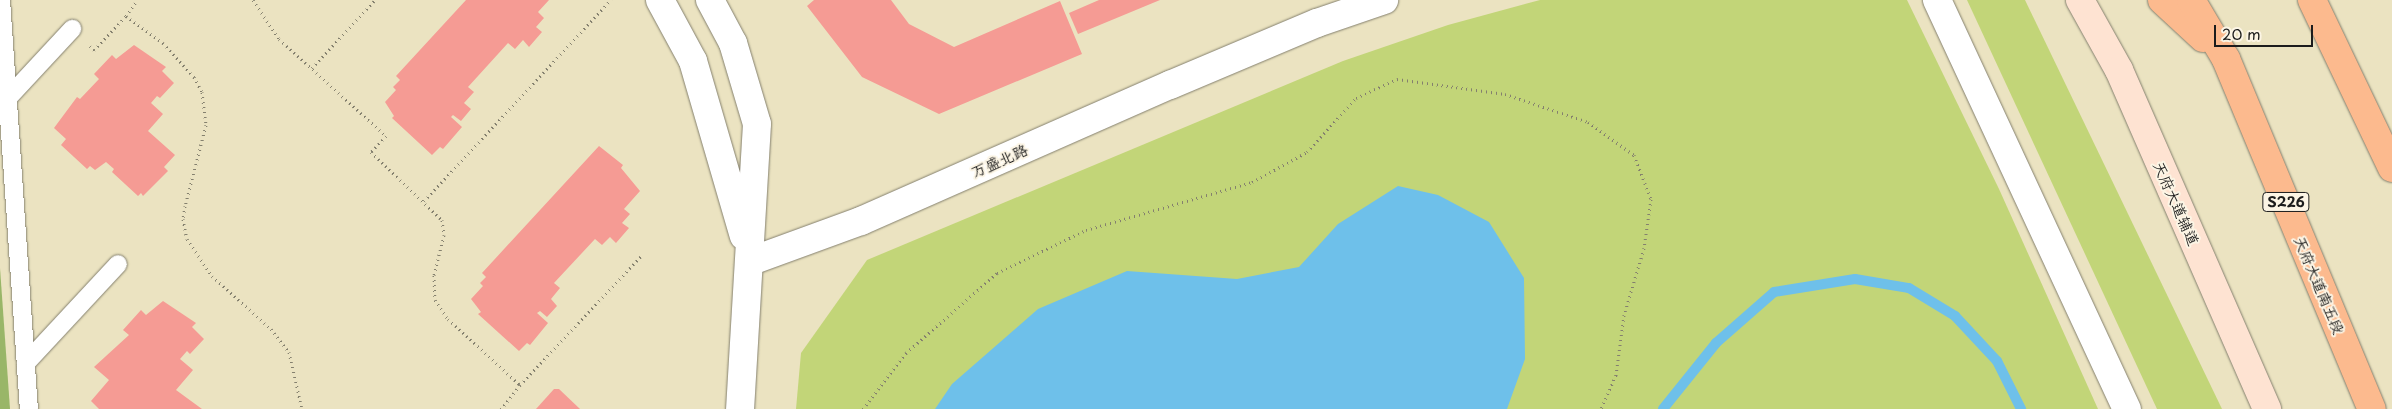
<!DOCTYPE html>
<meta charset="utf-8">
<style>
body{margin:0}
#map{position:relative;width:2392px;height:409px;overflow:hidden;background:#ebe3c1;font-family:"Playpen Sans","LXGW WenKai TC",sans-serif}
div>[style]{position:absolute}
.green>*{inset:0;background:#c2d578}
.forest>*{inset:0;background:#99b668}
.water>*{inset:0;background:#6ec0ea}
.stream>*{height:10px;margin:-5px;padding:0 5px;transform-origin:5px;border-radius:5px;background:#6ec0ea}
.building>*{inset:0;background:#f59b94}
.path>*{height:3px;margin-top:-1.5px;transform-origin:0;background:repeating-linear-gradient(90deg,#84806e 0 1px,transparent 0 5px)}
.roads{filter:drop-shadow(0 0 1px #84806e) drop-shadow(0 0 1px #84806e)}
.lane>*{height:18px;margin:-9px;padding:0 9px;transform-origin:9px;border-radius:9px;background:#fff}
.street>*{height:28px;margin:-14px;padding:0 14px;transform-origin:14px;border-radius:14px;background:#fff}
.secondary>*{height:28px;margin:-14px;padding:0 14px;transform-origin:14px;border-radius:14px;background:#fee3d2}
.primary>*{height:28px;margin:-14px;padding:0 14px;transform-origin:14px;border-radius:14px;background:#fcba8e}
span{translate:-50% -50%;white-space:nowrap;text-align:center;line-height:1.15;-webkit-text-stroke:4px #fcf5e5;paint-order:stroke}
.shield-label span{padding:1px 4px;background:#fcf5e5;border:1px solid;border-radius:4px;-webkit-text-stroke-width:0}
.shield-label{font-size:14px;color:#1c1c1c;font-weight:700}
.street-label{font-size:15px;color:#1c1c1c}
.scale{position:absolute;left:2214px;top:25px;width:99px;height:22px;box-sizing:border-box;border:2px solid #1c1c1c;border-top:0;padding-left:6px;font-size:15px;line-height:18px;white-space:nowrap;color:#1c1c1c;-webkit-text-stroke:4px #fcf5e5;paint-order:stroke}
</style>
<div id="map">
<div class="green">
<div style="clip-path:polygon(1540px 0,1907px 0,1999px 189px,2098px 409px,796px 409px,801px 353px,867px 260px,1343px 61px,1448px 25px)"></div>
<div style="clip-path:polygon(1967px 0,2025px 0,2222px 409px,2157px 409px)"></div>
</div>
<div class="forest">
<div style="clip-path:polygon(0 268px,10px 409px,0 409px)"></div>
</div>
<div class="water">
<div style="clip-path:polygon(1398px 186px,1438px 195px,1489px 222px,1524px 278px,1525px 359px,1507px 409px,935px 409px,952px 384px,1038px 309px,1127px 271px,1237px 279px,1299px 267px,1338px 224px)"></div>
</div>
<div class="stream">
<div style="left:1663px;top:409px;width:85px;rotate:-51.2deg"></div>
<div style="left:1716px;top:343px;width:77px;rotate:-41.3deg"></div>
<div style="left:1774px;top:292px;width:82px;rotate:-9.1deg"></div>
<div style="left:1855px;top:279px;width:55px;rotate:9.5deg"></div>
<div style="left:1909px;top:288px;width:54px;rotate:31.3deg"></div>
<div style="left:1955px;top:316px;width:62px;rotate:47deg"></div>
<div style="left:1997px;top:361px;width:54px;rotate:63.4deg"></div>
</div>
<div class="building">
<div style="clip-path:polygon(466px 0,549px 0,538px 12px,544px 18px,536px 27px,542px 32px,529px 47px,523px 40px,515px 49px,508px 43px,468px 87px,474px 92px,464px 103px,471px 109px,461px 121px,453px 115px,451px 117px,462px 127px,443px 149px,440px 147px,432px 155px,392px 118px,394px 116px,385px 102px,396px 90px,393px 87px,400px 80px,396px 76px)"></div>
<div style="clip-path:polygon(814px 0,891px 0,909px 24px,954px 47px,1060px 1px,1082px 54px,939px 114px,862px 77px,807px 6px)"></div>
<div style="clip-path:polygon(1099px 0,1160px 0,1078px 34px,1069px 13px)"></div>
<div style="clip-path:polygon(134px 45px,166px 67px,162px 71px,174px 83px,160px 98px,157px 96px,151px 103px,163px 114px,148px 131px,175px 155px,164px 167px,168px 171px,143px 196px,141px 193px,138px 196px,112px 172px,114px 169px,106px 162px,95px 170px,90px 166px,87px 169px,61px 145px,66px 139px,54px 128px,77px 97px,80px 99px,99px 79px,94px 74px,112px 55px,116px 59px)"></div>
<div style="clip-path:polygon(599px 146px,623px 165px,621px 168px,640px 191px,624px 209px,630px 214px,622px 223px,629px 228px,616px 243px,610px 237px,602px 245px,595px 239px,554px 283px,560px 288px,551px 299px,557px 306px,547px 317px,540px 311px,537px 313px,548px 323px,530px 345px,527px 343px,519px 351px,478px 314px,481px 312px,471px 299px,483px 286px,480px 283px,486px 277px,482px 273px)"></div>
<div style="clip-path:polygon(163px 301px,196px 323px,192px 327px,204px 339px,190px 354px,187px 351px,180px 359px,193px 370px,176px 390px,202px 409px,99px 409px,91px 401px,109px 380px,94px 367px,129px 335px,123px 330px,141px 310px,146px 315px)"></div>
<div style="clip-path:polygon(554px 389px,559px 389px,580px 409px,536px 409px)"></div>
</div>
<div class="path">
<div style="left:253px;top:0;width:47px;rotate:56.3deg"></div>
<div style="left:279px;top:39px;width:144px;rotate:42.2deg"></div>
<div style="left:386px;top:136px;width:22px;rotate:133deg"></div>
<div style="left:371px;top:152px;width:98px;rotate:43.8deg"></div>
<div style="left:442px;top:220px;width:15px;rotate:82deg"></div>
<div style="left:444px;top:235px;width:41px;rotate:104deg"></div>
<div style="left:434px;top:275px;width:25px;rotate:88deg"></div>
<div style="left:435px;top:300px;width:23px;rotate:56deg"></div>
<div style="left:448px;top:319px;width:98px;rotate:42.5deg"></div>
<div style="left:520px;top:385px;width:31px;rotate:128deg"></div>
<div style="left:126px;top:16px;width:19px;rotate:-55deg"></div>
<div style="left:90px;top:46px;width:6px;rotate:45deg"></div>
<div style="left:94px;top:50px;width:47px;rotate:-46.7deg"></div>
<div style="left:126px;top:16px;width:46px;rotate:36.1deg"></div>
<div style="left:163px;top:43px;width:46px;rotate:47.6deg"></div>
<div style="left:194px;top:77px;width:17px;rotate:62deg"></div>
<div style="left:202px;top:92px;width:33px;rotate:83deg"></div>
<div style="left:206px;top:125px;width:84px;rotate:104.5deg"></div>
<div style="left:185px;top:206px;width:13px;rotate:99deg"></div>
<div style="left:183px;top:219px;width:20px;rotate:79deg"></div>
<div style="left:187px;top:239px;width:45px;rotate:56deg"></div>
<div style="left:212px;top:276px;width:79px;rotate:41.9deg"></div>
<div style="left:271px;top:329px;width:29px;rotate:52deg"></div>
<div style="left:289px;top:352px;width:58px;rotate:77.2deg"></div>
<div style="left:312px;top:68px;width:93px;rotate:-47.2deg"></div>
<div style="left:424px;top:201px;width:275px;rotate:-47.1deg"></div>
<div style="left:520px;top:385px;width:178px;rotate:-46.8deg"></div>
<div style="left:863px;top:409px;width:71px;rotate:-52.5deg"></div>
<div style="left:906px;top:353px;width:121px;rotate:-41.3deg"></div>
<div style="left:997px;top:273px;width:99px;rotate:-25.8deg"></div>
<div style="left:1086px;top:230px;width:173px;rotate:-16.1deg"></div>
<div style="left:1252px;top:182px;width:63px;rotate:-28.6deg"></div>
<div style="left:1307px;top:152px;width:73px;rotate:-47.8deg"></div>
<div style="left:1356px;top:98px;width:45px;rotate:-24.9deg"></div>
<div style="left:1397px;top:79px;width:109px;rotate:7.9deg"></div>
<div style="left:1505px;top:94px;width:88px;rotate:18.6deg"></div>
<div style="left:1588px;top:122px;width:57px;rotate:35.7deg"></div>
<div style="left:1634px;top:155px;width:47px;rotate:68.9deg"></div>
<div style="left:1651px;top:199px;width:49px;rotate:98.1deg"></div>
<div style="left:1644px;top:248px;width:70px;rotate:106.6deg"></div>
<div style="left:1624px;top:315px;width:61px;rotate:97.6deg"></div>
<div style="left:1616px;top:375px;width:37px;rotate:114deg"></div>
</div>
<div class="roads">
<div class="lane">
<div style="left:1px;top:0;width:410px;rotate:86.1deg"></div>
<div style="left:7px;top:99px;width:96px;rotate:-47.1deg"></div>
<div style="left:26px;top:363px;width:135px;rotate:-47.1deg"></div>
</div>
<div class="street">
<div style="left:660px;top:0;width:69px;rotate:61.6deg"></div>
<div style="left:693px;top:61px;width:182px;rotate:73.8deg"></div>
<div style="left:710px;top:0;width:49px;rotate:61.9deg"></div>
<div style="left:733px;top:43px;width:84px;rotate:73.5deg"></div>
<div style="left:757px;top:124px;width:286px;rotate:93.4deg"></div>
<div style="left:1937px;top:0;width:451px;rotate:65.1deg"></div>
<div style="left:751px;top:261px;width:117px;rotate:-20deg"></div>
<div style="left:861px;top:221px;width:338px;rotate:-23.8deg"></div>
<div style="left:1170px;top:85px;width:160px;rotate:-22.9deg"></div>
<div style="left:1317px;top:23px;width:71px;rotate:-18.9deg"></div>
</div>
<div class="secondary">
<div style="left:2080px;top:0;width:80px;rotate:60.9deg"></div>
<div style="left:2119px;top:70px;width:370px;rotate:66.4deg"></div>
</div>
<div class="primary">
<div style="left:2162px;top:0;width:56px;rotate:42.8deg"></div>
<div style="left:2191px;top:0;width:69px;rotate:59.3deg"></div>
<div style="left:2226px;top:59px;width:379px;rotate:67.4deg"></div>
<div style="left:2312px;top:0;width:186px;rotate:64.5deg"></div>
</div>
</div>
<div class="shield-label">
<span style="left:2286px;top:202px">S226</span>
</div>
<div class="street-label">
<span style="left:999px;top:160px;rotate:-24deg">万盛北路</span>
<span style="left:2177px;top:203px;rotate:66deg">天府大道辅道</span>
<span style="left:2320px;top:285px;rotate:67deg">天府大道南五段</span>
</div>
<div class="scale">20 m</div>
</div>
